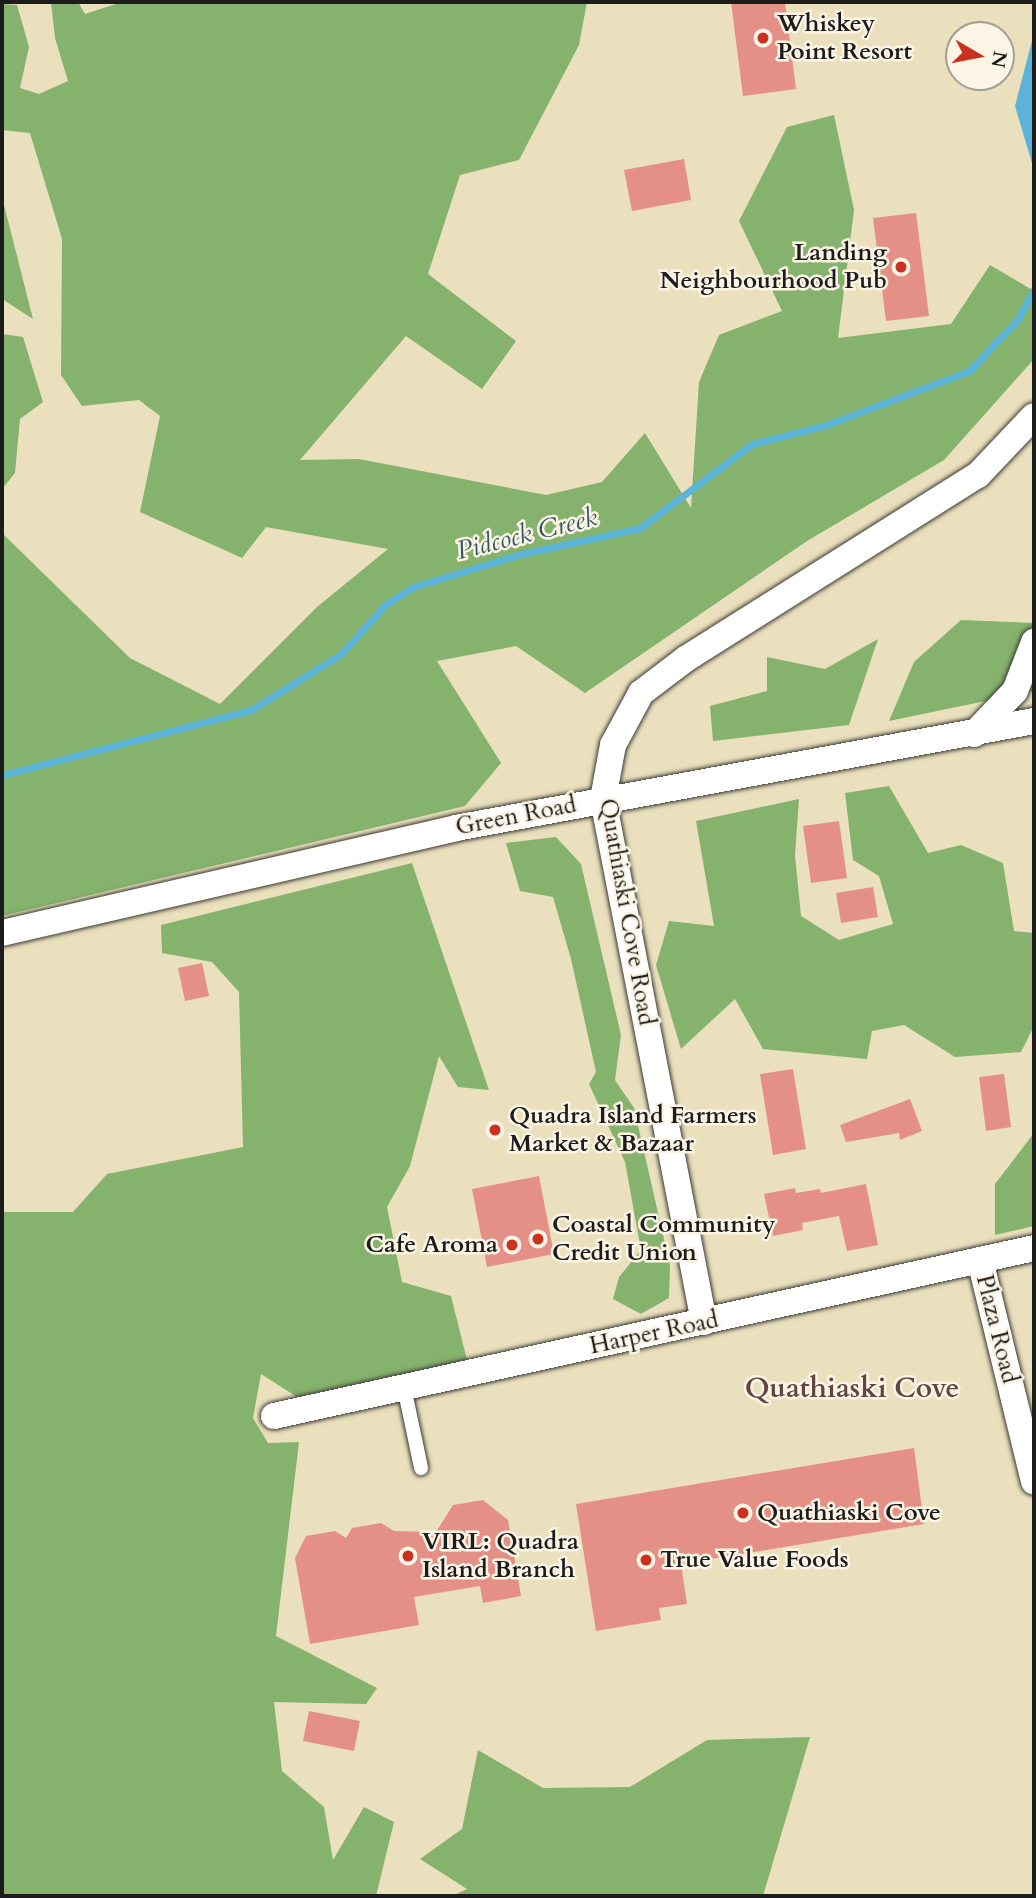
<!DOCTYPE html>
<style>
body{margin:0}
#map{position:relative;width:1036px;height:1898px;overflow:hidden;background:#eae0bd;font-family:Cardo,serif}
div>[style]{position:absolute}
.forest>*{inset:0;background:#85b26c}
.water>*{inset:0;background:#5bb3d8}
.stream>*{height:7px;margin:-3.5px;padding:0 3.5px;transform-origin:3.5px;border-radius:3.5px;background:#5bb3d8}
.building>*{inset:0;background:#e59087}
.roads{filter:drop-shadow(0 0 2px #3b3934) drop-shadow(0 0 2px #3b3934)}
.service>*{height:14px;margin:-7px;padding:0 7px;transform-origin:7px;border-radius:7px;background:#fff}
.minor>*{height:26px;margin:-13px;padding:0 13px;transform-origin:13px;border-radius:13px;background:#fff}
.dots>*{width:19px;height:19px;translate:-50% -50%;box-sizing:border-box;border:4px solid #fcf5e5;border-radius:50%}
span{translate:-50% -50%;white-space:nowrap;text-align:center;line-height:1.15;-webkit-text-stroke:5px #fcf5e5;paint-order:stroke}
.poi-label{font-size:24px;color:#1c1c1c;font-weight:700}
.left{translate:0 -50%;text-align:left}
.right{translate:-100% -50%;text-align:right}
.street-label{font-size:24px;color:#1c1c1c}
.water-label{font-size:26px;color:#355867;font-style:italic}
.quarter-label{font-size:28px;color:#624541;font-weight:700}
.frame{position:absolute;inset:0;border:4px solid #1c1c1c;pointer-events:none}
.north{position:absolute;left:945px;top:21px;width:70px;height:70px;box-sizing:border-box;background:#fcf5e5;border:2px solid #a29e95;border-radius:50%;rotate:100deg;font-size:19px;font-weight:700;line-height:28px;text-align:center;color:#1c1c1c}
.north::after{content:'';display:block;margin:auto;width:24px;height:32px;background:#c8321e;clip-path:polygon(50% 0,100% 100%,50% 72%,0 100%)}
</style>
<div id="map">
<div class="forest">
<div style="clip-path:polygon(51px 2px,78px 2px,85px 14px,122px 2px,587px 2px,579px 45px,519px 160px,460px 175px,428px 274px,516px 341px,482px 389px,406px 336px,300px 460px,359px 459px,546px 495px,602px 482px,645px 433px,691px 508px,699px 382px,719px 335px,782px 311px,739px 221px,787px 127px,834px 115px,854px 210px,838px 338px,951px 324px,990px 265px,1034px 291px,1034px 359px,944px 460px,807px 541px,585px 693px,516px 646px,437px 661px,501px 763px,465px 806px,2px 916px,2px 533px,130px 658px,220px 704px,317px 607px,388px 549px,266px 527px,242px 558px,140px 512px,160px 416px,139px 400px,82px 406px,61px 375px,62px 239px,30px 133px,2px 130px,2px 4px,17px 5px,29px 47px,20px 88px,39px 94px,68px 81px,55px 38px)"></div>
<div style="clip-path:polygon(2px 197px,33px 319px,2px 299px)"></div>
<div style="clip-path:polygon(2px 334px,23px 337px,43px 402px,20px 419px,15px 473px,2px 489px)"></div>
<div style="clip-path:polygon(961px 620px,1034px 623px,1034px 691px,889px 721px,914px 662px)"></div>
<div style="clip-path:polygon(878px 639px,849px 725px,713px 741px,710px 706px,767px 691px,767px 657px,825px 669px)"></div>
<div style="clip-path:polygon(889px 786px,928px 853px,961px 845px,1003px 863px,1014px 931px,1034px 933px,1034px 1026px,1021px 1052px,955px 1057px,904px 1025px,872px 1031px,867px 1059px,763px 1049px,735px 999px,681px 1049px,656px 965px,669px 921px,714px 926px,696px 821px,799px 799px,795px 855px,801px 916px,839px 940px,893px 924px,879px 876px,853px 860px,845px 793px)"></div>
<div style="clip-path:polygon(556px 837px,581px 864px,621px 1035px,615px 1080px,634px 1108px,670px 1265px,669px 1298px,641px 1314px,613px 1299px,619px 1277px,641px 1250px,625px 1162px,589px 1084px,596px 1072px,571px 959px,553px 897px,520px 891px,506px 843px)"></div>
<div style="clip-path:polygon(412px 863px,489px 1090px,458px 1087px,439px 1056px,410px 1166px,387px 1207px,402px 1282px,451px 1296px,467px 1360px,297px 1397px,261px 1374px,253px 1418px,268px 1443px,299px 1442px,276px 1636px,377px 1688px,366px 1704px,274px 1702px,282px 1771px,324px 1807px,333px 1860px,364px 1807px,394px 1822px,376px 1896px,2px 1896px,2px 1212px,73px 1212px,107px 1174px,243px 1147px,239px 992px,212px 962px,162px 953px,161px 925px)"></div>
<div style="clip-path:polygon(1034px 1133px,1034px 1226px,995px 1235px,995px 1184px)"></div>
<div style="clip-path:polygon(810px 1737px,763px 1896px,452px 1896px,467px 1889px,420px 1859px,462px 1829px,478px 1750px,543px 1788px,630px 1787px,707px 1740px)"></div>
</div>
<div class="water">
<div style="clip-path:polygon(1034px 33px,1034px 170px,1015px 106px)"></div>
</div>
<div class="stream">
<div style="left:2px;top:775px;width:257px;rotate:-14.6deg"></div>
<div style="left:251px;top:710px;width:106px;rotate:-31.9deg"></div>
<div style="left:341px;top:654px;width:66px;rotate:-48.1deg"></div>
<div style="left:385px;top:605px;width:33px;rotate:-33deg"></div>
<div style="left:413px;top:587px;width:113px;rotate:-17deg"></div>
<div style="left:521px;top:554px;width:122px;rotate:-12.3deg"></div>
<div style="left:640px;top:528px;width:140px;rotate:-36.9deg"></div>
<div style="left:752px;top:444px;width:76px;rotate:-14.4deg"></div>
<div style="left:826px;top:425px;width:153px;rotate:-20.7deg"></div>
<div style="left:969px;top:371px;width:71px;rotate:-46.7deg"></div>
<div style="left:1018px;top:319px;width:34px;rotate:-62deg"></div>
</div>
<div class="building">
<div style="clip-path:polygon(731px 2px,785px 2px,796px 89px,743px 96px)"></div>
<div style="clip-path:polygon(684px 159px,691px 200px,632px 211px,624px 170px)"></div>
<div style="clip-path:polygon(916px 213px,929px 316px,886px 321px,873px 218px)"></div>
<div style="clip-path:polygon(839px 821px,847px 878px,811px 883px,803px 826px)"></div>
<div style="clip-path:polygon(873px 887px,878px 917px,841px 923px,836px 893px)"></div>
<div style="clip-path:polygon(202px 963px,209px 996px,185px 1001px,178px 968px)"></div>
<div style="clip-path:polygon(793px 1069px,806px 1149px,773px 1155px,760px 1074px)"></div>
<div style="clip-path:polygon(1004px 1074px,1011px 1127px,986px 1131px,979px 1077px)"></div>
<div style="clip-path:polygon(910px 1099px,922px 1131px,900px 1140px,899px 1133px,846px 1142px,840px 1125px)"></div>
<div style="clip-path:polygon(539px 1176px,554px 1254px,487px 1267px,472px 1189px)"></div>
<div style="clip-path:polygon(866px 1184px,878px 1245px,847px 1251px,839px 1216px,802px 1223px,803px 1230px,773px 1236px,764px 1194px,795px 1188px,796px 1193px,820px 1189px,821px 1193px)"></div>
<div style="clip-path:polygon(914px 1448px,924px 1524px,681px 1564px,687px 1604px,659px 1608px,661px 1620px,596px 1631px,576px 1504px)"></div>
<div style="clip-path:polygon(483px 1500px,508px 1520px,521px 1596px,483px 1603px,480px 1586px,414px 1597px,419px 1625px,310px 1644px,295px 1558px,306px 1536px,335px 1531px,346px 1538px,352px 1528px,381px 1523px,394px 1531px,436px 1532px,453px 1505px)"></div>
<div style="clip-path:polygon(309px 1711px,360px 1721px,354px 1751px,303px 1741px)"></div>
</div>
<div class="roads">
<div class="service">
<div style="left:404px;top:1387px;width:83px;rotate:78.1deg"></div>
</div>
<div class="minor">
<div style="left:974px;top:734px;width:59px;rotate:-46.4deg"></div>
<div style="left:1015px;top:691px;width:53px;rotate:-68.8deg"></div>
<div style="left:2px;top:933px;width:466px;rotate:-13deg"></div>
<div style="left:456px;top:828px;width:588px;rotate:-10.49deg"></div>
<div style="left:980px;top:1260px;width:228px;rotate:76.3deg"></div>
<div style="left:704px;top:1322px;width:533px;rotate:-100.93deg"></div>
<div style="left:603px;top:799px;width:55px;rotate:-79.5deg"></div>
<div style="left:613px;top:745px;width:59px;rotate:-61.7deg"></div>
<div style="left:641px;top:693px;width:58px;rotate:-37.3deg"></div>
<div style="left:687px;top:658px;width:344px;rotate:-32.2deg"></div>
<div style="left:978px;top:475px;width:81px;rotate:-46.5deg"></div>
<div style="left:274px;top:1416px;width:778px;rotate:-12.46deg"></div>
</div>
</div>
<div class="dots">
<div style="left:763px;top:38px;background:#c8321e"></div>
<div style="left:901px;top:267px;background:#c8321e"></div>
<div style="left:495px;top:1130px;background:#c8321e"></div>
<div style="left:538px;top:1239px;background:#c8321e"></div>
<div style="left:512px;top:1245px;background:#c8321e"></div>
<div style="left:743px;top:1513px;background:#c8321e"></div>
<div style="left:408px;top:1556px;background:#c8321e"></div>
<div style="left:646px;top:1560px;background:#c8321e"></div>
</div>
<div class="poi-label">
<span class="left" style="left:777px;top:38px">Whiskey<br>Point Resort</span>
<span class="right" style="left:887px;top:267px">Landing<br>Neighbourhood Pub</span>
<span class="left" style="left:509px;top:1130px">Quadra Island Farmers<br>Market &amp; Bazaar</span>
<span class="left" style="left:552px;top:1239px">Coastal Community<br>Credit Union</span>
<span class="right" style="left:498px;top:1245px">Cafe Aroma</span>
<span class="left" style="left:757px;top:1513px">Quathiaski Cove</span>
<span class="left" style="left:422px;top:1556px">VIRL: Quadra<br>Island Branch</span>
<span class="left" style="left:660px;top:1560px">True Value Foods</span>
</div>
<div class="street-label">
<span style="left:516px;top:816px;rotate:-11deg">Green Road</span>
<span style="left:627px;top:912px;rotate:80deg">Quathiaski Cove Road</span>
<span style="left:997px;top:1329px;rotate:76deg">Plaza Road</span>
<span style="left:654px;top:1333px;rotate:-12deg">Harper Road</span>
</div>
<div class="water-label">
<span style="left:527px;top:534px;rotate:-14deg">Pidcock Creek</span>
</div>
<div class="quarter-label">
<span style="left:852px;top:1388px">Quathiaski Cove</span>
</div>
<div class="frame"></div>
<div class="north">N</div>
</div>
